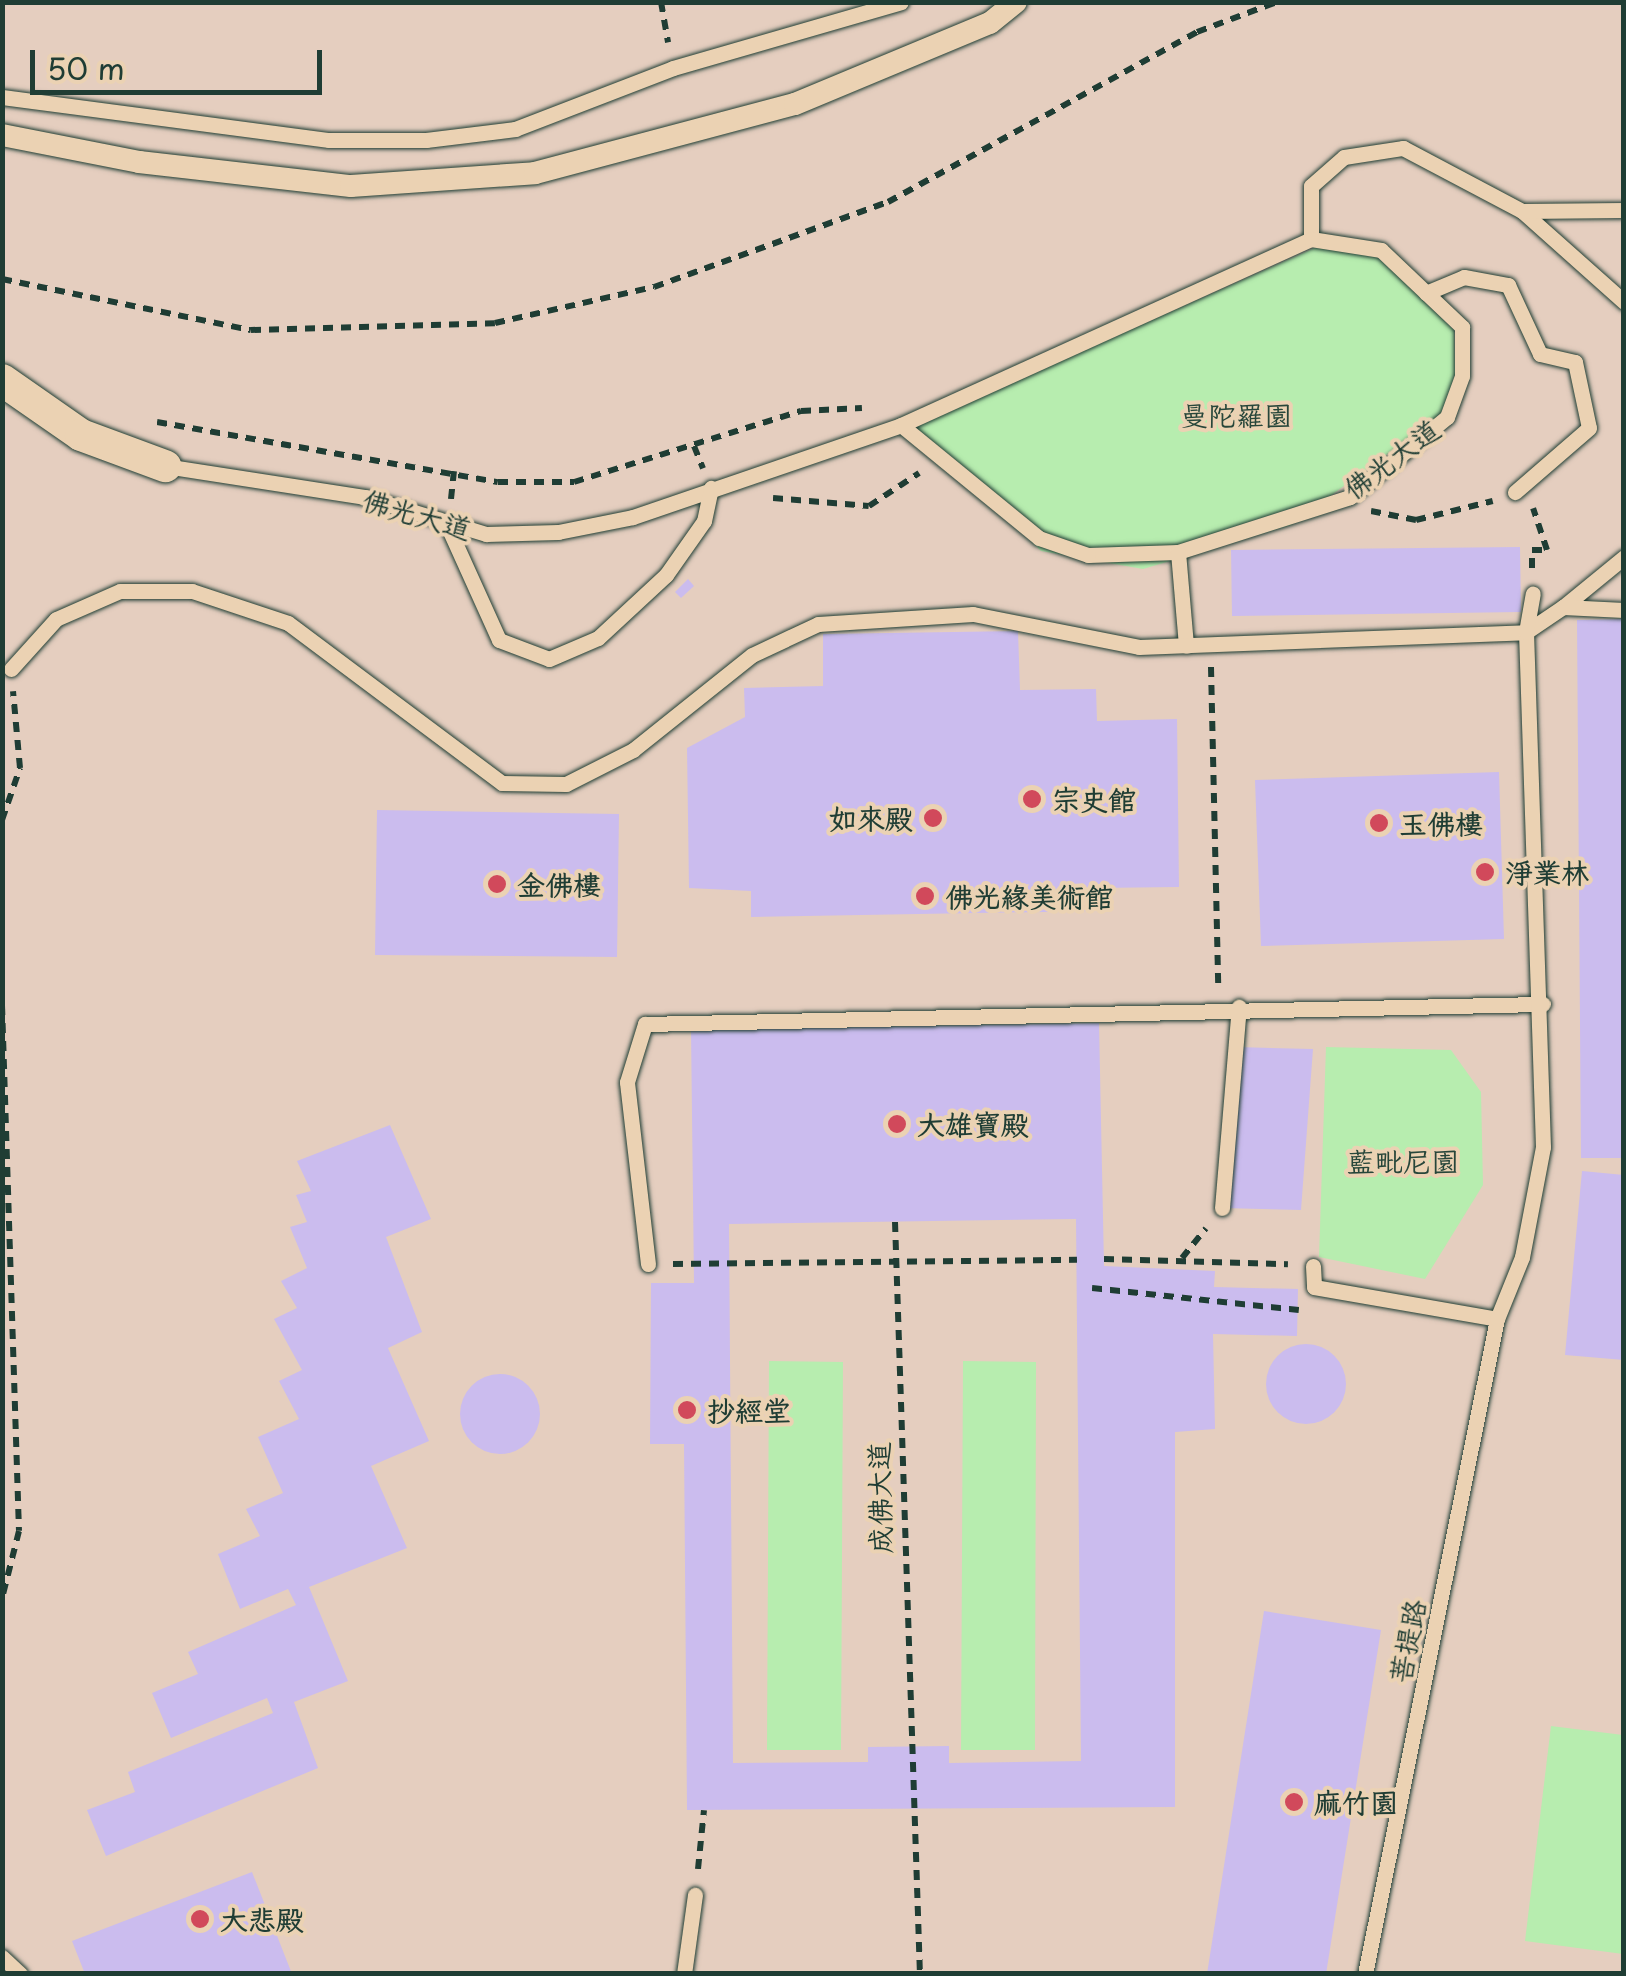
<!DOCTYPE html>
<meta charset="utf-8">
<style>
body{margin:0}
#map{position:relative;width:1626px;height:1976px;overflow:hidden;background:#e5cebf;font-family:"Playpen Sans","LXGW WenKai TC",sans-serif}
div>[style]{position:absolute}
.green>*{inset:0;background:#b7edaf}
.building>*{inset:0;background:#cbbcee}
.round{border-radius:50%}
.path>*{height:6px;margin-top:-3px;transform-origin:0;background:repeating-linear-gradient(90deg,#1f3d34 0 10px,transparent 0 18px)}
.roads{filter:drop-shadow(0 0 2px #1f3d34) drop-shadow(0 0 2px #1f3d34)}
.service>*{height:15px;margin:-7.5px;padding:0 7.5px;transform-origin:7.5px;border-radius:7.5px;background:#ebd2b3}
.pedestrian>*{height:22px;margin:-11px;padding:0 11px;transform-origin:11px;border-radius:11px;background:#ebd2b3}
.minor>*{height:32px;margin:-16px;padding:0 16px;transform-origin:16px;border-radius:16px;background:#ebd2b3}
.dots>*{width:28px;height:28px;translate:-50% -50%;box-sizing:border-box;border:5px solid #ebd2b3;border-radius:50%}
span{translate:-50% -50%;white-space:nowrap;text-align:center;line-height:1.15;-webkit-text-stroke:8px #ebd2b3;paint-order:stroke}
.park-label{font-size:28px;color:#27463a}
.street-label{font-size:28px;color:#1f3d34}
.poi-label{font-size:28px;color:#1f3d34;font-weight:700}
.left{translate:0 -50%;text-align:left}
.right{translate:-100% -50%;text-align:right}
.frame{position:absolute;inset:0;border:5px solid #1f3d34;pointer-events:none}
.scale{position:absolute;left:30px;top:50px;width:292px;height:45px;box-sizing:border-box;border:5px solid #1f3d34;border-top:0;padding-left:12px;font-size:30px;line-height:35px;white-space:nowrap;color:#1f3d34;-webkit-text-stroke:8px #ebd2b3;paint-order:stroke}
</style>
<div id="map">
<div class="green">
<div style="clip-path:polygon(1317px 247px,1377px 256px,1454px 330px,1455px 374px,1443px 413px,1291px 525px,1143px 569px,1041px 551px,913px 426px)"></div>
<div style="clip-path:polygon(1326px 1047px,1451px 1050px,1481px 1092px,1483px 1185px,1425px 1279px,1319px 1257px)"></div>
<div style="clip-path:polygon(769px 1361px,843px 1362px,841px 1750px,767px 1750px)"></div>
<div style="clip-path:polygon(963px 1361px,1036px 1362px,1035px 1750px,961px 1750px)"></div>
<div style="clip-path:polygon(1551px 1726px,1623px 1735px,1623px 1954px,1525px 1941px)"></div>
</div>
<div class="building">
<div style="clip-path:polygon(1520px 547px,1521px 612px,1232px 616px,1231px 550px)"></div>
<div style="clip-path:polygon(688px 579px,694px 586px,681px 598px,675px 592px)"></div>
<div style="clip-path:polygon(1624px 619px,1624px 1158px,1581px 1158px,1577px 620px)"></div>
<div style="clip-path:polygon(1018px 631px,1020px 690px,1096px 689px,1097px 721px,1177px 719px,1179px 887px,1095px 888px,1095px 911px,751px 917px,751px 891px,689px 888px,687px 748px,745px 717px,744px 688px,823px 686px,823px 634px)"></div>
<div style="clip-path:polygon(1499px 772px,1504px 939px,1261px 946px,1255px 780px)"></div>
<div style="clip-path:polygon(377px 810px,619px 814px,617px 957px,375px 955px)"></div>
<div style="clip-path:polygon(evenodd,1099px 1023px,1104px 1266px,1215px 1271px,1214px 1287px,1298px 1289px,1297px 1336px,1213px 1334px,1215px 1429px,1175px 1432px,1175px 1807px,687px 1810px,684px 1444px,650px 1444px,651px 1283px,694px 1283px,691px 1030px,1099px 1023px,1076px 1219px,1081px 1761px,949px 1763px,949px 1746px,868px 1747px,868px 1762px,733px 1763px,729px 1224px,1076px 1219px)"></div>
<div style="clip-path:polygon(1236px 1047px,1313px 1049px,1301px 1210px,1222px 1208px)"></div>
<div style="clip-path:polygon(390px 1125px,431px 1219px,386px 1237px,422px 1332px,388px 1348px,429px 1441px,371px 1466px,407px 1548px,309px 1587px,348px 1681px,294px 1702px,318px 1768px,106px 1856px,87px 1810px,135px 1792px,128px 1772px,273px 1713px,267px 1698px,171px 1738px,152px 1693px,198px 1674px,188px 1652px,296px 1605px,288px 1589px,240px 1609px,218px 1554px,260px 1536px,246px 1509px,283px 1493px,258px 1437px,299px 1419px,279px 1381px,302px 1370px,274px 1319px,297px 1308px,281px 1281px,307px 1268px,290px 1227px,307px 1222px,296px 1195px,311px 1191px,297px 1161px)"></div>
<div style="clip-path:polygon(1582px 1171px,1624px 1175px,1624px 1360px,1565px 1355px)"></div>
<div class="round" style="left:1266px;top:1344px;width:80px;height:80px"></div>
<div class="round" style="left:460px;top:1374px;width:80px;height:80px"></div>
<div style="clip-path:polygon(1264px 1611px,1381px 1630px,1326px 1974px,1207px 1974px)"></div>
<div style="clip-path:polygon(252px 1872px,292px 1974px,85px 1974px,72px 1941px)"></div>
</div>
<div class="path">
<div style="left:661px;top:2px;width:41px;rotate:80.1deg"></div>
<div style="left:2px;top:279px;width:254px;rotate:11.6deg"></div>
<div style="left:251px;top:330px;width:244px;rotate:-1.6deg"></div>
<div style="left:495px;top:323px;width:163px;rotate:-12.8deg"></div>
<div style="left:654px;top:287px;width:249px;rotate:-20deg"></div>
<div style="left:888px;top:202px;width:353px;rotate:-28.8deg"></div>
<div style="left:1197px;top:32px;width:85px;rotate:-20.6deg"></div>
<div style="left:157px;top:422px;width:346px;rotate:10deg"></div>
<div style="left:498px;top:482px;width:76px"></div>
<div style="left:574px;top:482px;width:238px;rotate:-17.4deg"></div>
<div style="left:801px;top:411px;width:61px;rotate:-2.8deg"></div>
<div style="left:694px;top:446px;width:24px;rotate:68deg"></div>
<div style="left:773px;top:498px;width:96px;rotate:4.8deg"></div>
<div style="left:869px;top:506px;width:60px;rotate:-33.4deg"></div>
<div style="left:451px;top:499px;width:28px;rotate:-84deg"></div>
<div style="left:1371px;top:511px;width:46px;rotate:11.3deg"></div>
<div style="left:1416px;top:520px;width:79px;rotate:-13.9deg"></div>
<div style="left:1532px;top:568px;width:18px;rotate:-90deg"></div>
<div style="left:1532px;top:550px;width:15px"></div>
<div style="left:1547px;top:550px;width:44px;rotate:-108.4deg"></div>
<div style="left:1211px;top:667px;width:317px;rotate:88.7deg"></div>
<div style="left:2px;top:820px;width:55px;rotate:-70.9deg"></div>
<div style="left:20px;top:768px;width:77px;rotate:-95.2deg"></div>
<div style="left:2px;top:1005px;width:526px;rotate:88.15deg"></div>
<div style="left:19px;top:1531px;width:69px;rotate:104.2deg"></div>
<div style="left:895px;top:1222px;width:752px;rotate:88.1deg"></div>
<div style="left:1182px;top:1258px;width:38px;rotate:-51deg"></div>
<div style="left:1104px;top:1259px;width:184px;rotate:1.6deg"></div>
<div style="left:673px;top:1264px;width:404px;rotate:-0.6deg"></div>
<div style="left:1092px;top:1288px;width:208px;rotate:6.1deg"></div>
<div style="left:698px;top:1869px;width:59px;rotate:-84.2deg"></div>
</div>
<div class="roads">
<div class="service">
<div style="left:2px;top:97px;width:330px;rotate:7.5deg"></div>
<div style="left:329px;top:140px;width:97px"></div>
<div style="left:426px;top:140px;width:90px;rotate:-7deg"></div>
<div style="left:515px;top:129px;width:169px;rotate:-21.1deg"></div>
<div style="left:673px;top:68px;width:237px;rotate:-16.1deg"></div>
<div style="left:1522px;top:211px;width:137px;rotate:41.7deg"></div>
<div style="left:1311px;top:239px;width:53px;rotate:-90deg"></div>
<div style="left:1311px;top:186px;width:44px;rotate:-41.3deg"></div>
<div style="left:1344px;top:157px;width:60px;rotate:-8.7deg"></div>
<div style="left:1403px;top:148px;width:135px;rotate:27.9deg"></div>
<div style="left:1522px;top:211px;width:102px;rotate:-0.6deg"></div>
<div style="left:1426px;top:293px;width:41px;rotate:-22.8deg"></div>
<div style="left:1464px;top:277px;width:45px;rotate:10.3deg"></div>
<div style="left:1508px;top:285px;width:76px;rotate:65.1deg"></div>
<div style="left:1540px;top:354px;width:36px;rotate:13deg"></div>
<div style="left:1575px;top:362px;width:67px;rotate:78deg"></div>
<div style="left:1589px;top:428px;width:98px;rotate:139.1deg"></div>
<div style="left:165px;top:466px;width:202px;rotate:8.8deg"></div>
<div style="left:365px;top:497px;width:127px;rotate:17deg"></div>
<div style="left:486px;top:534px;width:72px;rotate:-1.6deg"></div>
<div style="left:558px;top:532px;width:76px;rotate:-11.3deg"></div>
<div style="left:633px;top:517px;width:283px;rotate:-18.9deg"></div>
<div style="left:901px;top:425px;width:450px;rotate:-24.4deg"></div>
<div style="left:1311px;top:239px;width:71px;rotate:8.9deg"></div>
<div style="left:1381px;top:250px;width:112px;rotate:43.5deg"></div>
<div style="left:1462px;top:327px;width:49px;rotate:90deg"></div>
<div style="left:1462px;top:376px;width:44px;rotate:110.1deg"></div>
<div style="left:1447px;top:417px;width:126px;rotate:140.5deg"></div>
<div style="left:1350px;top:497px;width:181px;rotate:162.3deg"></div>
<div style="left:1178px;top:552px;width:90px;rotate:178.1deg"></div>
<div style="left:1088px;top:555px;width:52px;rotate:-160.9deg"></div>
<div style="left:1039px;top:538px;width:178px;rotate:-140.7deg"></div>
<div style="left:448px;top:527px;width:124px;rotate:65.7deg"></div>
<div style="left:499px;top:640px;width:53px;rotate:20.8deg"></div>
<div style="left:549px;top:659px;width:53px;rotate:-23.2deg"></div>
<div style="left:598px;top:638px;width:93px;rotate:-42.8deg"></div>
<div style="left:666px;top:575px;width:66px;rotate:-54.9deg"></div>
<div style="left:704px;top:521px;width:34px;rotate:-78deg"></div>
<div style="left:1178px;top:552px;width:94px;rotate:85.1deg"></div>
<div style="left:1563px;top:607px;width:79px;rotate:-39.3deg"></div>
<div style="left:11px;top:669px;width:67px;rotate:-48deg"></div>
<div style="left:56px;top:619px;width:70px;rotate:-23.6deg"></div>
<div style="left:120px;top:591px;width:72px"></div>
<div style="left:192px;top:591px;width:101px;rotate:18.4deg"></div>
<div style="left:288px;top:623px;width:267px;rotate:36.8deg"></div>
<div style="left:502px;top:783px;width:64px;rotate:0.9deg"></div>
<div style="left:566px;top:784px;width:75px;rotate:-26.9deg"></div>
<div style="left:633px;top:750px;width:152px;rotate:-38.6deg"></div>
<div style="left:752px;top:655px;width:73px;rotate:-25.2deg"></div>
<div style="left:818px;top:624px;width:155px;rotate:-3.7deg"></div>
<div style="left:973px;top:614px;width:169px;rotate:11.2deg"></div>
<div style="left:1139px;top:647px;width:387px;rotate:-2.2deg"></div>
<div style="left:1526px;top:632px;width:45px;rotate:-34deg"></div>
<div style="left:1563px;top:607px;width:61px;rotate:2.8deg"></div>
<div style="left:1222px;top:1208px;width:202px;rotate:-85.2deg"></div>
<div style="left:648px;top:1264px;width:183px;rotate:-96.6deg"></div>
<div style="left:627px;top:1082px;width:61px;rotate:-72.8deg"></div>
<div style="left:645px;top:1024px;width:898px;rotate:-1.28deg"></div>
<div style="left:1313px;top:1266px;width:21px;rotate:87deg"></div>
<div style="left:1314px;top:1287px;width:186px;rotate:9.9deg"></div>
<div style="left:2px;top:1957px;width:25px;rotate:43deg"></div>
<div style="left:684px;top:1974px;width:80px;rotate:-82.1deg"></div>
<div style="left:1365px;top:1974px;width:668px;rotate:-78.61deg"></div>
<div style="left:1497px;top:1319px;width:67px;rotate:-68deg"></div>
<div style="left:1522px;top:1257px;width:112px;rotate:-79.2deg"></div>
<div style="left:1543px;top:1147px;width:515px;rotate:-91.89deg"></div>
<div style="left:1526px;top:632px;width:39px;rotate:-80deg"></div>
</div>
<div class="pedestrian">
<div style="left:2px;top:135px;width:140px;rotate:11.1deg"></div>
<div style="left:139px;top:162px;width:213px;rotate:6.5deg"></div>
<div style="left:351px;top:186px;width:184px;rotate:-4deg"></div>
<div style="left:535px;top:173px;width:269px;rotate:-14.9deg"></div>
<div style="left:795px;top:104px;width:211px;rotate:-22.6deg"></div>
<div style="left:990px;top:23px;width:33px;rotate:-39deg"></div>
</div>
<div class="minor">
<div style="left:2px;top:380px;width:96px;rotate:34.8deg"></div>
<div style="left:81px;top:435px;width:90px;rotate:20.3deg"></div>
</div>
</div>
<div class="dots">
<div style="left:1032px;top:799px;background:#d1495b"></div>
<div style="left:933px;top:818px;background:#d1495b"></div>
<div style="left:1379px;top:823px;background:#d1495b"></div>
<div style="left:1485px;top:872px;background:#d1495b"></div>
<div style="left:497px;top:884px;background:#d1495b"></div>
<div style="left:925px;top:896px;background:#d1495b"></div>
<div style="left:897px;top:1124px;background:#d1495b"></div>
<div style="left:687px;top:1410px;background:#d1495b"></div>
<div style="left:1294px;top:1802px;background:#d1495b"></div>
<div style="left:200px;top:1919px;background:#d1495b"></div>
</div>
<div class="park-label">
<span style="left:1236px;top:415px">曼陀羅園</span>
<span style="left:1403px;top:1161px">藍毗尼園</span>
</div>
<div class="street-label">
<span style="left:1391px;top:459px;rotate:-37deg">佛光大道</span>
<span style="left:417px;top:514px;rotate:16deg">佛光大道</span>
<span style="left:879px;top:1498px;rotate:-91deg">成佛大道</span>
<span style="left:1407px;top:1641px;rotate:-79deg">菩提路</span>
</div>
<div class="poi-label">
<span class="left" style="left:1052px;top:799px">宗史館</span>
<span class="right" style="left:913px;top:818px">如來殿</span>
<span class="left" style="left:1399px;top:823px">玉佛樓</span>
<span class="left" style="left:1505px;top:872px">淨業林</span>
<span class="left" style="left:517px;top:884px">金佛樓</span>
<span class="left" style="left:945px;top:896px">佛光緣美術館</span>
<span class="left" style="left:917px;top:1124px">大雄寶殿</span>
<span class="left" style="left:707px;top:1410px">抄經堂</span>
<span class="left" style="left:1314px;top:1802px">麻竹園</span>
<span class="left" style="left:220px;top:1919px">大悲殿</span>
</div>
<div class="frame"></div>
<div class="scale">50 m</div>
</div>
